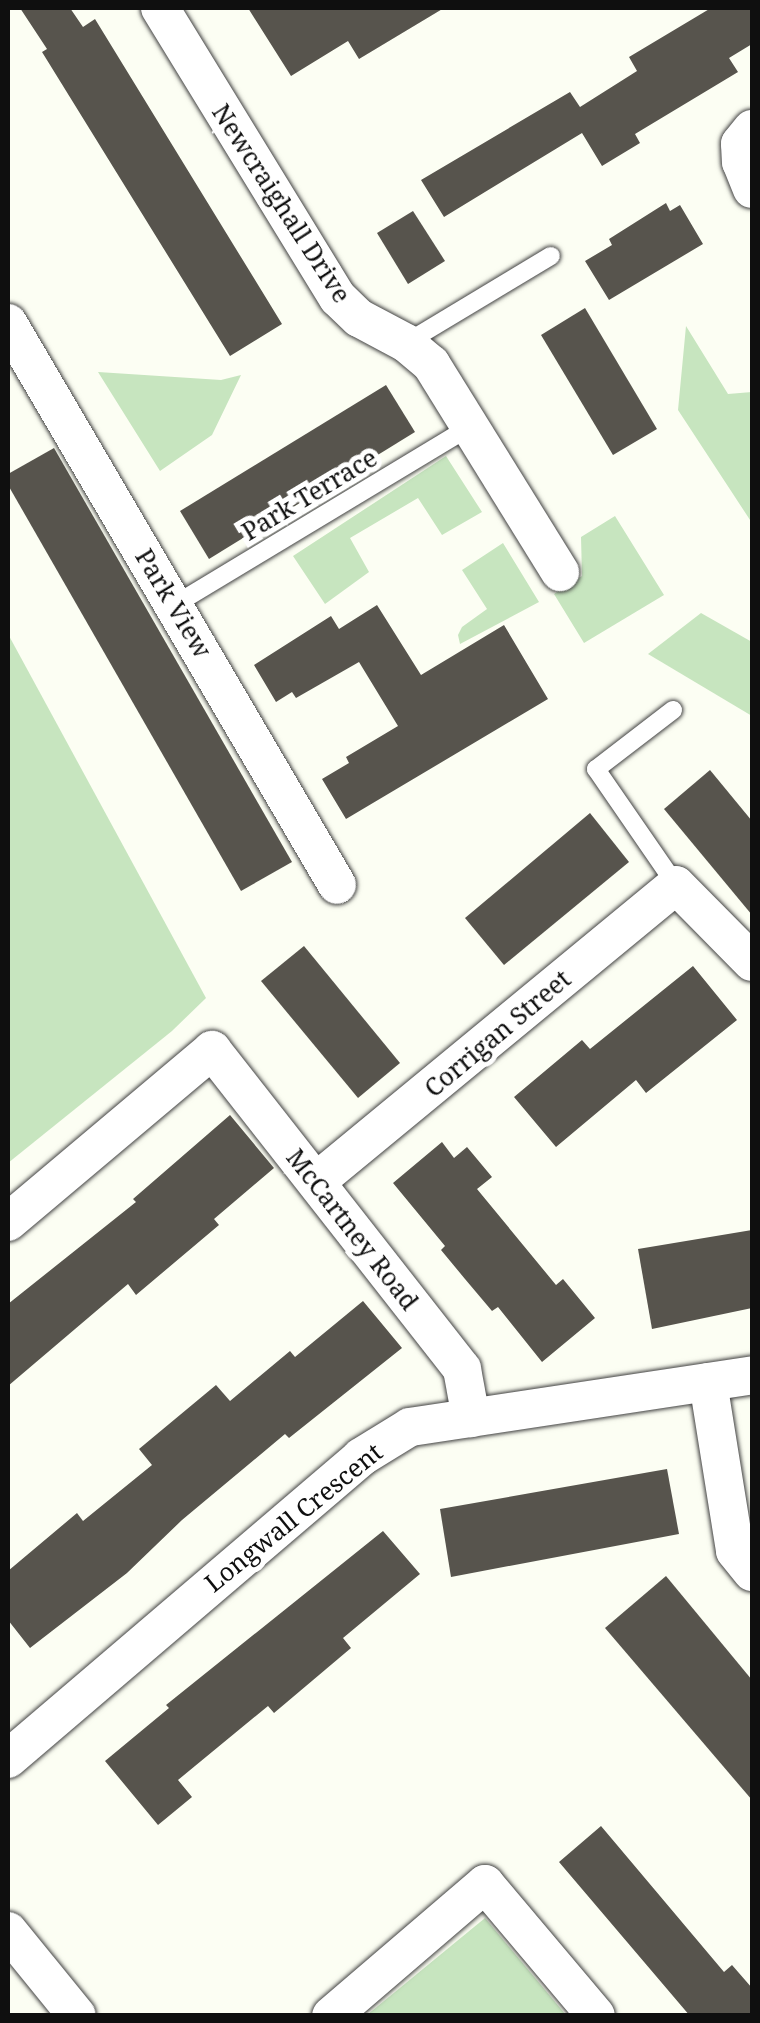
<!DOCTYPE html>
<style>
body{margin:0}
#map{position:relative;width:760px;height:2023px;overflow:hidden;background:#fcfef3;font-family:"Noto Serif",serif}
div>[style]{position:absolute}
.green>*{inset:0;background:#c7e5bf}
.building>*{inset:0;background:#57544d}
.roads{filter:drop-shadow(0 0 2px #424242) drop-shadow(0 0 2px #424242)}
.lane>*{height:18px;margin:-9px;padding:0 9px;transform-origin:9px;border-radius:9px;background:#fff}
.street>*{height:38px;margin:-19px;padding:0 19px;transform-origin:19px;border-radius:19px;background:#fff}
span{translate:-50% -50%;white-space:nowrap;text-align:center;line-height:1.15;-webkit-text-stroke:10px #fff;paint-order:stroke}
.street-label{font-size:25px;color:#0f0f0f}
.frame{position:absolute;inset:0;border:10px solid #0f0f0f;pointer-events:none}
</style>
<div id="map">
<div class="green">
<div style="clip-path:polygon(686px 326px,728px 394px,752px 392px,752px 523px,678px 410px)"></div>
<div style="clip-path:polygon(98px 372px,221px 380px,241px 375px,212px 435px,160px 471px)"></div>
<div style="clip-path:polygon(446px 456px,482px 512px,442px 535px,418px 498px,350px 538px,369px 572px,325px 604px,293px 556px)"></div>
<div style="clip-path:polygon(615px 516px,664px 595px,584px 643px,554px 594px,582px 576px,581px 537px)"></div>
<div style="clip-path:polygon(503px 543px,539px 602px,460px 644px,458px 635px,462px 627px,487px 609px,462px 570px)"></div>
<div style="clip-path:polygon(701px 613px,752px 642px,752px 716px,648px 654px)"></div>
<div style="clip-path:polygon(8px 634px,206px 998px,172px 1031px,8px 1163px)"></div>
<div style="clip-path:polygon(485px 1918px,566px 2015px,367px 2015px)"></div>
</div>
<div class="building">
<div style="clip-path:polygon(20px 8px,70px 8px,83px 27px,95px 19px,282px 324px,230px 356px,42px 52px,47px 49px)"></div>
<div style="clip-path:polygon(248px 8px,444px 8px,359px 59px,348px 41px,291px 76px)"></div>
<div style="clip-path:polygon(711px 8px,752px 8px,752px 44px,729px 58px,738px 72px,635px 134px,640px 143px,602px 166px,582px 133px,444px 217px,421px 180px,570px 92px,580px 107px,637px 71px,629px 57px)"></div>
<div style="clip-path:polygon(666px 203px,670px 211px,680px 205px,703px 244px,609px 300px,585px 261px,612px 245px,609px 239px)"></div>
<div style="clip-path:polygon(413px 211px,445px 261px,408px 284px,377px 233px)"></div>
<div style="clip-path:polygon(585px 308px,657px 429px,613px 455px,541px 335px)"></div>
<div style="clip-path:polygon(386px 385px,415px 432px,209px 559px,180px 511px)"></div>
<div style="clip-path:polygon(54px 448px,292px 862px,241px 891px,8px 485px,8px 474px)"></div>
<div style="clip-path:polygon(377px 605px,421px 675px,504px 625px,548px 699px,346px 819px,322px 779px,349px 763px,346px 757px,398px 726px,359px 662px,296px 698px,292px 692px,276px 702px,254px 665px,331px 616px,339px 629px)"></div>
<div style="clip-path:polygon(710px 770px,752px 821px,752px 915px,664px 809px)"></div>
<div style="clip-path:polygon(590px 813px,629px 862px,504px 965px,465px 918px)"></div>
<div style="clip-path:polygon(304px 946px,400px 1063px,358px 1098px,261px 981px)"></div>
<div style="clip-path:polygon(693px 966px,737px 1020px,646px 1093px,636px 1080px,556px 1147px,514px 1097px,582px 1040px,590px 1049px)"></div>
<div style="clip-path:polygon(230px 1115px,274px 1168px,214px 1219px,219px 1225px,136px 1295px,128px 1284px,8px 1386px,8px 1304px,136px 1202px,133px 1199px)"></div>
<div style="clip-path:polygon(442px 1142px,454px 1158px,467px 1147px,492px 1177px,477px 1189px,556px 1285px,563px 1279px,595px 1318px,542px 1362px,498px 1307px,492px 1311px,465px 1279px,441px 1250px,445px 1246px,393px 1183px)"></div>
<div style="clip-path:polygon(752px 1230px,752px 1308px,652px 1329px,638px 1249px)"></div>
<div style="clip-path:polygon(363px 1301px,402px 1348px,289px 1438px,285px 1434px,182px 1520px,127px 1573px,30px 1648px,8px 1620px,8px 1571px,77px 1513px,83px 1521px,152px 1465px,139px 1449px,216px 1385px,230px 1401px,290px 1351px,295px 1357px)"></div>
<div style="clip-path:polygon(667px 1469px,679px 1534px,451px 1577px,440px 1509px)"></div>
<div style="clip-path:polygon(383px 1531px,420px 1574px,343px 1638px,351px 1648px,274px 1713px,268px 1706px,178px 1780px,192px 1797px,158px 1825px,105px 1761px,169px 1708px,166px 1705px)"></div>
<div style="clip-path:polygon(666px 1576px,752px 1680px,752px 1800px,605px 1628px)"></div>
<div style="clip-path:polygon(601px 1826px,724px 1972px,732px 1965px,752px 1988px,752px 2016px,690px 2016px,559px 1862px)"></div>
</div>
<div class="roads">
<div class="lane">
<div style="left:406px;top:343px;width:169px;rotate:-31deg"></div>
<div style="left:176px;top:604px;width:342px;rotate:-31.1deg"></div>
<div style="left:673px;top:710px;width:97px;rotate:142.5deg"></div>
<div style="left:596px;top:769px;width:141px;rotate:55.4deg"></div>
</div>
<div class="street">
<div style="left:160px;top:8px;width:340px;rotate:58.5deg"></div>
<div style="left:338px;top:298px;width:29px;rotate:44deg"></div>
<div style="left:359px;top:318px;width:53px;rotate:28deg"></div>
<div style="left:406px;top:343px;width:33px;rotate:40deg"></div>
<div style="left:431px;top:364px;width:245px;rotate:58.2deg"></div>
<div style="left:752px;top:129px;width:19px;rotate:129deg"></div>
<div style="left:740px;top:144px;width:18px;rotate:87deg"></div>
<div style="left:741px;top:162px;width:29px;rotate:68deg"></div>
<div style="left:8px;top:323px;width:651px;rotate:59.65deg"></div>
<div style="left:317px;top:1181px;width:465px;rotate:-39.5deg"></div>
<div style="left:676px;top:885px;width:108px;rotate:45.4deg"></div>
<div style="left:8px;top:1222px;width:267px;rotate:-40.1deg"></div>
<div style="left:212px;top:1050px;width:405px;rotate:51.9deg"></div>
<div style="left:462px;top:1369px;width:50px;rotate:79.6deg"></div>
<div style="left:708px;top:1382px;width:171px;rotate:80.9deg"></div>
<div style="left:735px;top:1551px;width:27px;rotate:51deg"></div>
<div style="left:8px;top:1759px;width:465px;rotate:-40.5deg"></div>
<div style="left:361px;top:1457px;width:57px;rotate:-31.5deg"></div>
<div style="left:410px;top:1427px;width:346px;rotate:-8.6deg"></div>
<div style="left:8px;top:1931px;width:109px;rotate:50.9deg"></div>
<div style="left:331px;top:2016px;width:203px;rotate:-40.6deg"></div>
<div style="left:485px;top:1884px;width:172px;rotate:49.9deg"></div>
</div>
</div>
<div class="street-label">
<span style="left:282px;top:203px;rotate:57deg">Newcraighall Drive</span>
<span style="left:309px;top:494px;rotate:-31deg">Park Terrace</span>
<span style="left:174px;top:603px;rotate:59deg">Park View</span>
<span style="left:497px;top:1033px;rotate:-40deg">Corrigan Street</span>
<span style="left:353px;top:1229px;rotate:52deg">McCartney Road</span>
<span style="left:293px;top:1517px;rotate:-39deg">Longwall Crescent</span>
</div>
<div class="frame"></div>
</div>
